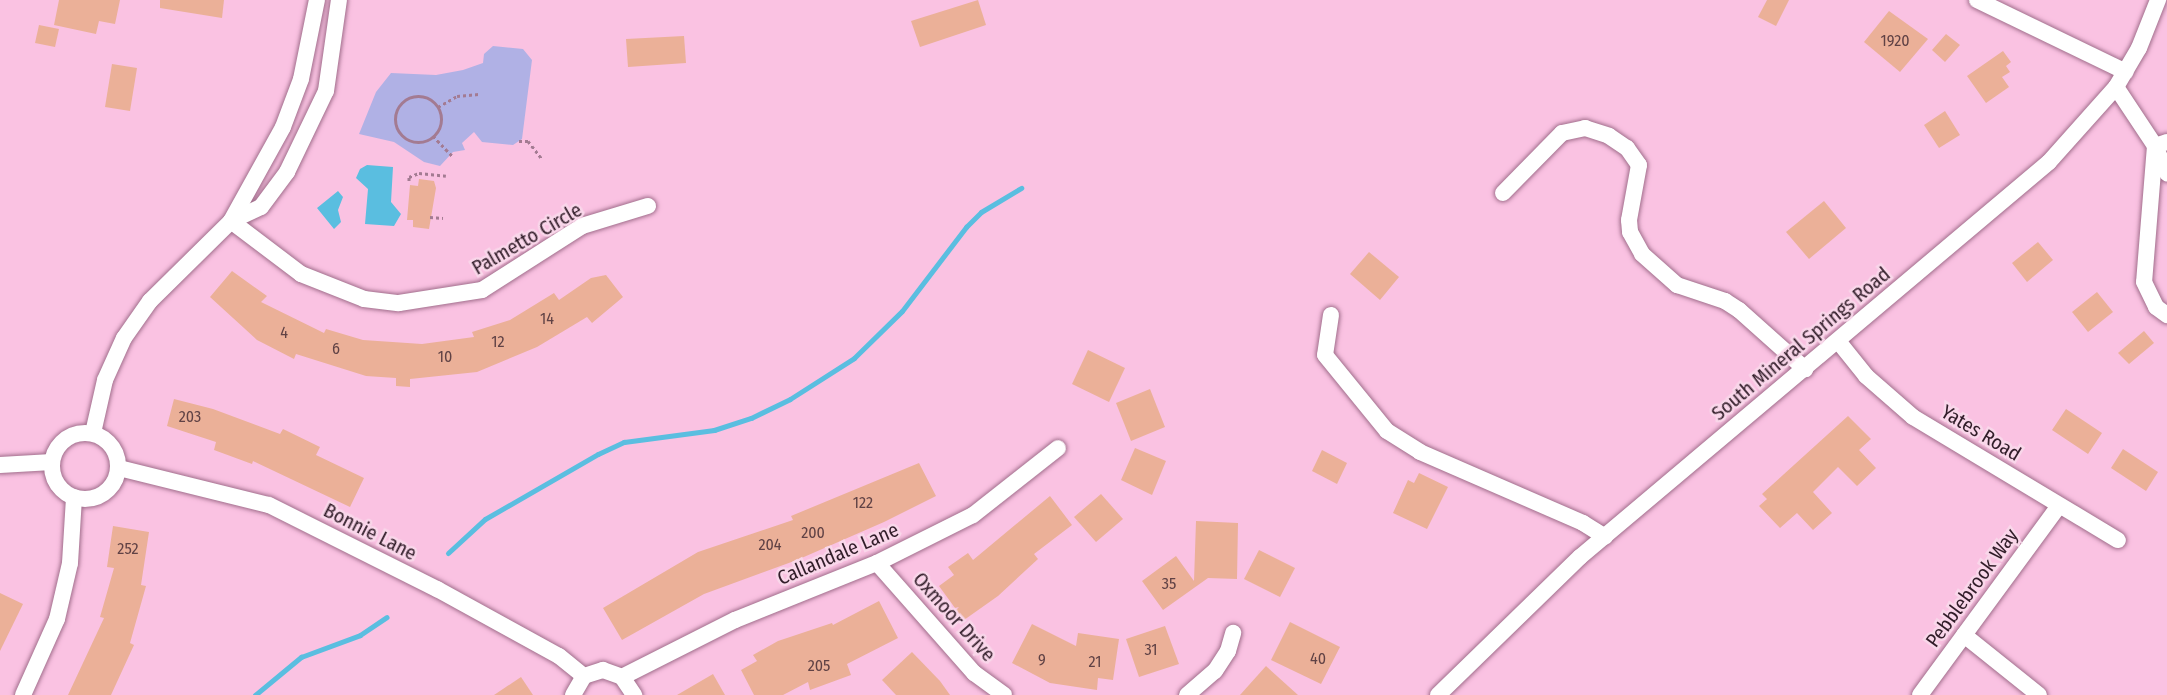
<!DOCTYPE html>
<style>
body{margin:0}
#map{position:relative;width:2167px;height:695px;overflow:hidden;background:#fac2e2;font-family:"Fira Sans Condensed",sans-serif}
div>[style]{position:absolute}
.green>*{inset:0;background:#b0b1e5}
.water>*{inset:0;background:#5abee0}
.stream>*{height:5px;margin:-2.5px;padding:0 2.5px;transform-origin:2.5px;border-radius:2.5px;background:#5abee0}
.building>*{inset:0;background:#ebb098}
.path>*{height:3px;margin-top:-1.5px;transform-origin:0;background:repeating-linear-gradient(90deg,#a37b92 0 3px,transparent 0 6px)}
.path>.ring{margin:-1.5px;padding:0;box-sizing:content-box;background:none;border:3px solid #a37b92;border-radius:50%}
.roads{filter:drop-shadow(0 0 2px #a16e8c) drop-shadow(0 0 2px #a16e8c)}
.minor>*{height:16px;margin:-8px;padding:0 8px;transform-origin:8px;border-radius:8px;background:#fff}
.minor>.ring{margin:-8px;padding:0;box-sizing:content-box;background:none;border:16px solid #fff;border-radius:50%}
span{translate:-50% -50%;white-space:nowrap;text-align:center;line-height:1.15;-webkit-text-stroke:5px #f9d7ea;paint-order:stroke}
.number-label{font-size:16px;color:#604245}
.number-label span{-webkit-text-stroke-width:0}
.street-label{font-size:20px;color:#311d29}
</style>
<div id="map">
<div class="green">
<div style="clip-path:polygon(493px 46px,523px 49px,532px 60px,522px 139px,513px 145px,482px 142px,474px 132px,462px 143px,465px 150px,453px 152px,440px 166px,424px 162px,394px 142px,359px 134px,376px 92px,391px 73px,436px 75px,463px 70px,483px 63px,484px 54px)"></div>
</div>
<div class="water">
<div style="clip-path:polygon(367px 165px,393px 167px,391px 202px,401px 214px,394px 226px,365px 224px,368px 189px,356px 178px,360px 169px)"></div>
<div style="clip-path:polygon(338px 191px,343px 197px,338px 210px,341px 222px,334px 229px,317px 208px)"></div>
</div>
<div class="stream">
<div style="left:448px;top:553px;width:50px;rotate:-42.6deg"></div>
<div style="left:485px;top:519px;width:130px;rotate:-29.9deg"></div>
<div style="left:598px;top:454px;width:29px;rotate:-25deg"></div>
<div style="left:624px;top:442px;width:91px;rotate:-7.6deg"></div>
<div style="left:714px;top:430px;width:39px;rotate:-18deg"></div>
<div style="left:751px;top:418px;width:43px;rotate:-26deg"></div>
<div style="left:790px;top:399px;width:76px;rotate:-32.6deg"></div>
<div style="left:854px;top:358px;width:67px;rotate:-44.4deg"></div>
<div style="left:902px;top:311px;width:106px;rotate:-52.7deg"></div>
<div style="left:966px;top:227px;width:21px;rotate:-45deg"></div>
<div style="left:981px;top:212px;width:47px;rotate:-31deg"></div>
<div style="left:255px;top:695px;width:60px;rotate:-39.6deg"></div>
<div style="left:301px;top:657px;width:63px;rotate:-20.4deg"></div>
<div style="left:360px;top:635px;width:32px;rotate:-34deg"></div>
</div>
<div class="building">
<div style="clip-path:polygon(59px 0,120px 0,115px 24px,99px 21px,96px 34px,54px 25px)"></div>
<div style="clip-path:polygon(160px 0,224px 0,222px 18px,160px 8px)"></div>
<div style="clip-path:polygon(978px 0,986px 25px,920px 47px,911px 21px)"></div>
<div style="clip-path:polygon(1767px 0,1789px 0,1776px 26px,1758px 17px)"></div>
<div style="clip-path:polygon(1889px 11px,1928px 39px,1900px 72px,1864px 42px)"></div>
<div style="clip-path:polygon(39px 25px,59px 29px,55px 47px,35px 43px)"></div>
<div style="clip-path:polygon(1946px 34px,1960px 45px,1945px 62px,1932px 50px)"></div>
<div style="clip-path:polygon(684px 36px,686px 63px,628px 67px,626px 39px)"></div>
<div style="clip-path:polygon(2003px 51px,2011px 62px,2006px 66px,2010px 72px,2002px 77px,2009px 87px,1986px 103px,1967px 76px)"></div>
<div style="clip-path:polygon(112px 64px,137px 68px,130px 111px,105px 107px)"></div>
<div style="clip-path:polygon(1945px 111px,1960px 135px,1939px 148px,1924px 125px)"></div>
<div style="clip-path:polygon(419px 179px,434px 181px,436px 188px,429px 229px,413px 227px,413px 220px,407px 220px,410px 185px,418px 186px)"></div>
<div style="clip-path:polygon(1824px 201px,1846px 228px,1809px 259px,1786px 232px)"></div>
<div style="clip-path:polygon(2038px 242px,2053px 260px,2027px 282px,2012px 263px)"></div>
<div style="clip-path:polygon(1369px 252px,1399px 277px,1380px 300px,1350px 274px)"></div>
<div style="clip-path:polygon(232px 271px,267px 296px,261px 302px,324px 333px,326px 329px,363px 340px,422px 344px,474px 337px,472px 332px,510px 320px,554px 293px,559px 300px,591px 278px,606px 275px,623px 297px,592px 323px,587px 317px,537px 347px,477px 372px,410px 379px,410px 387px,396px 386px,396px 378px,366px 376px,296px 354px,294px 359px,257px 340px,210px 297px)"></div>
<div style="clip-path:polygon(2097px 292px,2113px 312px,2088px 332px,2072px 312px)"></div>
<div style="clip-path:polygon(2144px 331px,2154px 343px,2129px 364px,2118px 353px)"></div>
<div style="clip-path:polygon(1088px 350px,1125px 368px,1109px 402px,1072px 384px)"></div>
<div style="clip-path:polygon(1150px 389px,1165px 427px,1131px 441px,1116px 403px)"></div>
<div style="clip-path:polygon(174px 399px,213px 409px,280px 434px,283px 429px,320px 447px,316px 455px,364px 478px,350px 507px,253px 461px,252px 464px,214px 450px,216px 442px,167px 426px)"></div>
<div style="clip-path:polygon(2066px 409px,2102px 433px,2088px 454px,2052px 430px)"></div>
<div style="clip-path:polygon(1848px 416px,1871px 439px,1859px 450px,1876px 468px,1857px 486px,1838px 467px,1813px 492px,1832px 513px,1813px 530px,1797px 513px,1780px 528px,1759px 506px,1767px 499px,1762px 494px)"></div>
<div style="clip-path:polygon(1135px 448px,1166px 461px,1152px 495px,1121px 480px)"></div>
<div style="clip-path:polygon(2123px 449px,2158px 472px,2146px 491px,2111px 468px)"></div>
<div style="clip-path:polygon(1322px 450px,1347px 463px,1337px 484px,1312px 471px)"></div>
<div style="clip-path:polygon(919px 463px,936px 496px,884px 522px,797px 560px,704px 594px,622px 640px,603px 608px,698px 552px,793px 520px,791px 516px)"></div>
<div style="clip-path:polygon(1419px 473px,1448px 487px,1427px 529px,1393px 513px,1408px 480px,1414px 483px)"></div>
<div style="clip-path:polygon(1101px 494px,1123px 519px,1096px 542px,1074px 517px)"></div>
<div style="clip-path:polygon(1050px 496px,1072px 525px,1034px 554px,1038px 559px,998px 596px,964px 620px,956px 610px,959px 607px,955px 608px,939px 586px,954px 575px,948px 567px,968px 553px,973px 560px)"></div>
<div style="clip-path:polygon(1196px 521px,1238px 523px,1237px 579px,1208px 578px,1163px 610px,1142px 581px,1176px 556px,1194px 581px)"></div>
<div style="clip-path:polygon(113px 526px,149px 532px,141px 585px,146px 586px,130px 643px,134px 645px,111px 695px,68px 695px,104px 618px,100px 617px,114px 568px,107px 567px)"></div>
<div style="clip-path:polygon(1259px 550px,1295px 568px,1280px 597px,1244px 579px)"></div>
<div style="clip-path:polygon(0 593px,23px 604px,0 651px)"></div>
<div style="clip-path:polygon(879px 601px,898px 638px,847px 664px,851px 675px,810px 690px,808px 682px,783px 695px,754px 695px,741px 670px,757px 661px,753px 655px,778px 641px,832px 623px,833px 625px)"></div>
<div style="clip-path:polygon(1290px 622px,1340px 647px,1321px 684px,1271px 660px)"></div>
<div style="clip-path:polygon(1032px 624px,1076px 646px,1078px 633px,1119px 639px,1113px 680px,1098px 678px,1097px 690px,1050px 683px,1012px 663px)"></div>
<div style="clip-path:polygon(1165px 626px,1179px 664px,1139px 677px,1126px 639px)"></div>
<div style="clip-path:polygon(912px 652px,940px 681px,950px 695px,896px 695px,882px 680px)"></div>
<div style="clip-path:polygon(1266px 666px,1298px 695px,1240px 695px)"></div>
<div style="clip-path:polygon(713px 674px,725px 695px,677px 695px)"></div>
<div style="clip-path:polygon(521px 677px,533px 695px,494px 695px)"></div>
</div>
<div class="path">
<div class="ring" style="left:395px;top:96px;width:43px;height:43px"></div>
<div style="left:438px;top:107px;width:22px;rotate:-30deg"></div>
<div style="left:457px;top:96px;width:22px;rotate:-5deg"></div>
<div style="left:433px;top:136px;width:29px;rotate:46deg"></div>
<div style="left:519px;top:141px;width:9px"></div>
<div style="left:528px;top:141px;width:23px;rotate:52deg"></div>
<div style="left:409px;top:181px;width:4px;rotate:-90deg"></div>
<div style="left:409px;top:177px;width:11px;rotate:-22deg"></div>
<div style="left:419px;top:173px;width:27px;rotate:6deg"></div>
<div style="left:430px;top:217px;width:13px;rotate:4deg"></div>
</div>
<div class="roads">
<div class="minor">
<div style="left:1977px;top:0;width:165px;rotate:25.8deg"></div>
<div style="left:2116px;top:87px;width:71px;rotate:56.5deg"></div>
<div style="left:2155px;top:146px;width:13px;rotate:-18deg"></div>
<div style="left:2155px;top:146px;width:136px;rotate:94.6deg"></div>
<div style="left:2144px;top:282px;width:28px;rotate:64deg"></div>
<div style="left:2156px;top:307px;width:14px;rotate:36deg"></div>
<div style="left:2155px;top:146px;width:30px;rotate:66deg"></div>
<div style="left:1503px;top:193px;width:84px;rotate:-45.5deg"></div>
<div style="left:1562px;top:133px;width:24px;rotate:-12deg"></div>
<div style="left:1585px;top:128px;width:25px;rotate:18deg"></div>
<div style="left:1609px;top:136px;width:22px;rotate:34deg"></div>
<div style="left:1627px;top:148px;width:21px;rotate:55deg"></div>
<div style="left:1639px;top:165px;width:56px;rotate:100.3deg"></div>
<div style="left:1629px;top:220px;width:12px;rotate:85deg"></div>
<div style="left:1630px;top:232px;width:25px;rotate:61deg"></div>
<div style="left:1642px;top:254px;width:47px;rotate:41.5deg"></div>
<div style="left:1677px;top:285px;width:51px;rotate:18.4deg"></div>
<div style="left:1725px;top:301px;width:17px;rotate:33deg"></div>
<div style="left:1739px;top:310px;width:89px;rotate:41.8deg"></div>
<div style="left:231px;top:221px;width:88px;rotate:37.1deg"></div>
<div style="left:301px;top:274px;width:68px;rotate:21.6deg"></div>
<div style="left:364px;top:299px;width:35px;rotate:7deg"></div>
<div style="left:399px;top:303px;width:84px;rotate:-8.9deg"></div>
<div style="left:482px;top:290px;width:119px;rotate:-32.6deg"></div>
<div style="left:582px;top:226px;width:69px;rotate:-16.9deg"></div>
<div style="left:231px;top:221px;width:107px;rotate:-61deg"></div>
<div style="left:283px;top:127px;width:51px;rotate:-69.4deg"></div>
<div style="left:301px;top:79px;width:81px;rotate:-78.6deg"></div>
<div style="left:1331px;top:315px;width:40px;rotate:98.5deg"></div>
<div style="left:1325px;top:355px;width:98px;rotate:50.8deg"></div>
<div style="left:1387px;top:431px;width:39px;rotate:32deg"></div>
<div style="left:1420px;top:452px;width:178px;rotate:23.5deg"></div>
<div style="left:1583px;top:523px;width:26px;rotate:32deg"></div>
<div style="left:1838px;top:341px;width:45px;rotate:51.3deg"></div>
<div style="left:1866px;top:376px;width:62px;rotate:41.1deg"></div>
<div style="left:1913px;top:417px;width:239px;rotate:31deg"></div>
<div class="ring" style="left:52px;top:433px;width:50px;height:50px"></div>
<div style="left:93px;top:433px;width:54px;rotate:-77.2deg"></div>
<div style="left:105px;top:380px;width:46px;rotate:-65.7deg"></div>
<div style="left:124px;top:338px;width:45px;rotate:-54.9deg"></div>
<div style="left:150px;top:301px;width:114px;rotate:-44.6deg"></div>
<div style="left:231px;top:221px;width:33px;rotate:-25deg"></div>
<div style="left:261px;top:207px;width:44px;rotate:-53.4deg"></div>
<div style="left:287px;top:172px;width:90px;rotate:-64.3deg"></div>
<div style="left:326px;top:91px;width:92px;rotate:-81.9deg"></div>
<div style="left:0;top:465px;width:52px;rotate:-3.3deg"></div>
<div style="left:119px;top:468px;width:154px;rotate:13.9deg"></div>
<div style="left:269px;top:505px;width:188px;rotate:26.6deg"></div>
<div style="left:437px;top:589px;width:139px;rotate:28.8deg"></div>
<div style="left:559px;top:656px;width:32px;rotate:39deg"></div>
<div style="left:877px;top:563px;width:147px;rotate:48.6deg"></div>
<div style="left:974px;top:673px;width:37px;rotate:36deg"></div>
<div style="left:1964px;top:635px;width:96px;rotate:38.7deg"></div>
<div style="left:622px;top:677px;width:127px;rotate:-26.8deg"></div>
<div style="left:735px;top:620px;width:153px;rotate:-21.9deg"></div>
<div style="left:877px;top:563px;width:107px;rotate:-26.6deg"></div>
<div style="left:973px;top:515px;width:108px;rotate:-38.2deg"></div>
<div style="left:23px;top:695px;width:83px;rotate:-65.9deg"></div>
<div style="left:57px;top:619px;width:57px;rotate:-76.9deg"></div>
<div style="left:70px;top:563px;width:66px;rotate:-86.5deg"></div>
<div style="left:573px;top:695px;width:22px;rotate:-60deg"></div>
<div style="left:584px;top:676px;width:20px;rotate:-18deg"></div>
<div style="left:603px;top:670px;width:20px;rotate:20deg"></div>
<div style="left:622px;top:677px;width:22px;rotate:56deg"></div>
<div style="left:1187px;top:695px;width:37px;rotate:-41deg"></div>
<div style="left:1215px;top:671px;width:24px;rotate:-57deg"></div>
<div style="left:1228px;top:651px;width:19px;rotate:-74deg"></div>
<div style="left:1438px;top:695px;width:198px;rotate:-44.2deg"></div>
<div style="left:1580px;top:557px;width:613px;rotate:-40.1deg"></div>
<div style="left:2049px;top:162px;width:101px;rotate:-48.2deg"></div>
<div style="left:2116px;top:87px;width:45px;rotate:-59.5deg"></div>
<div style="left:2139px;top:48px;width:52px;rotate:-68.4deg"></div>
<div style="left:1920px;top:695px;width:235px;rotate:-53.7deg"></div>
</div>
</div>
<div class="number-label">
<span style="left:1895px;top:41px">1920</span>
<span style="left:547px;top:319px">14</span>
<span style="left:284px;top:333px">4</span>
<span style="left:498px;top:342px">12</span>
<span style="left:336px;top:349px">6</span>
<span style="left:445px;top:357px">10</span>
<span style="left:190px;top:417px">203</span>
<span style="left:863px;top:503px">122</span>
<span style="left:813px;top:533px">200</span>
<span style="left:770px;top:545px">204</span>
<span style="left:128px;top:549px">252</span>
<span style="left:1169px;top:584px">35</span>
<span style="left:1151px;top:650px">31</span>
<span style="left:1318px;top:659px">40</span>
<span style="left:1042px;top:660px">9</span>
<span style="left:1095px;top:662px">21</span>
<span style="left:819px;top:666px">205</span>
</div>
<div class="street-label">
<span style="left:527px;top:239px;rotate:-30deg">Palmetto Circle</span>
<span style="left:1801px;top:344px;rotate:-40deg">South Mineral Springs Road</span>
<span style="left:1981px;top:433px;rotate:31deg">Yates Road</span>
<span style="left:370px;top:532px;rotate:27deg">Bonnie Lane</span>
<span style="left:838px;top:554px;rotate:-23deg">Callandale Lane</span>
<span style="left:1972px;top:588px;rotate:-54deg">Pebblebrook Way</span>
<span style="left:954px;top:617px;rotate:48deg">Oxmoor Drive</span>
</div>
</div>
